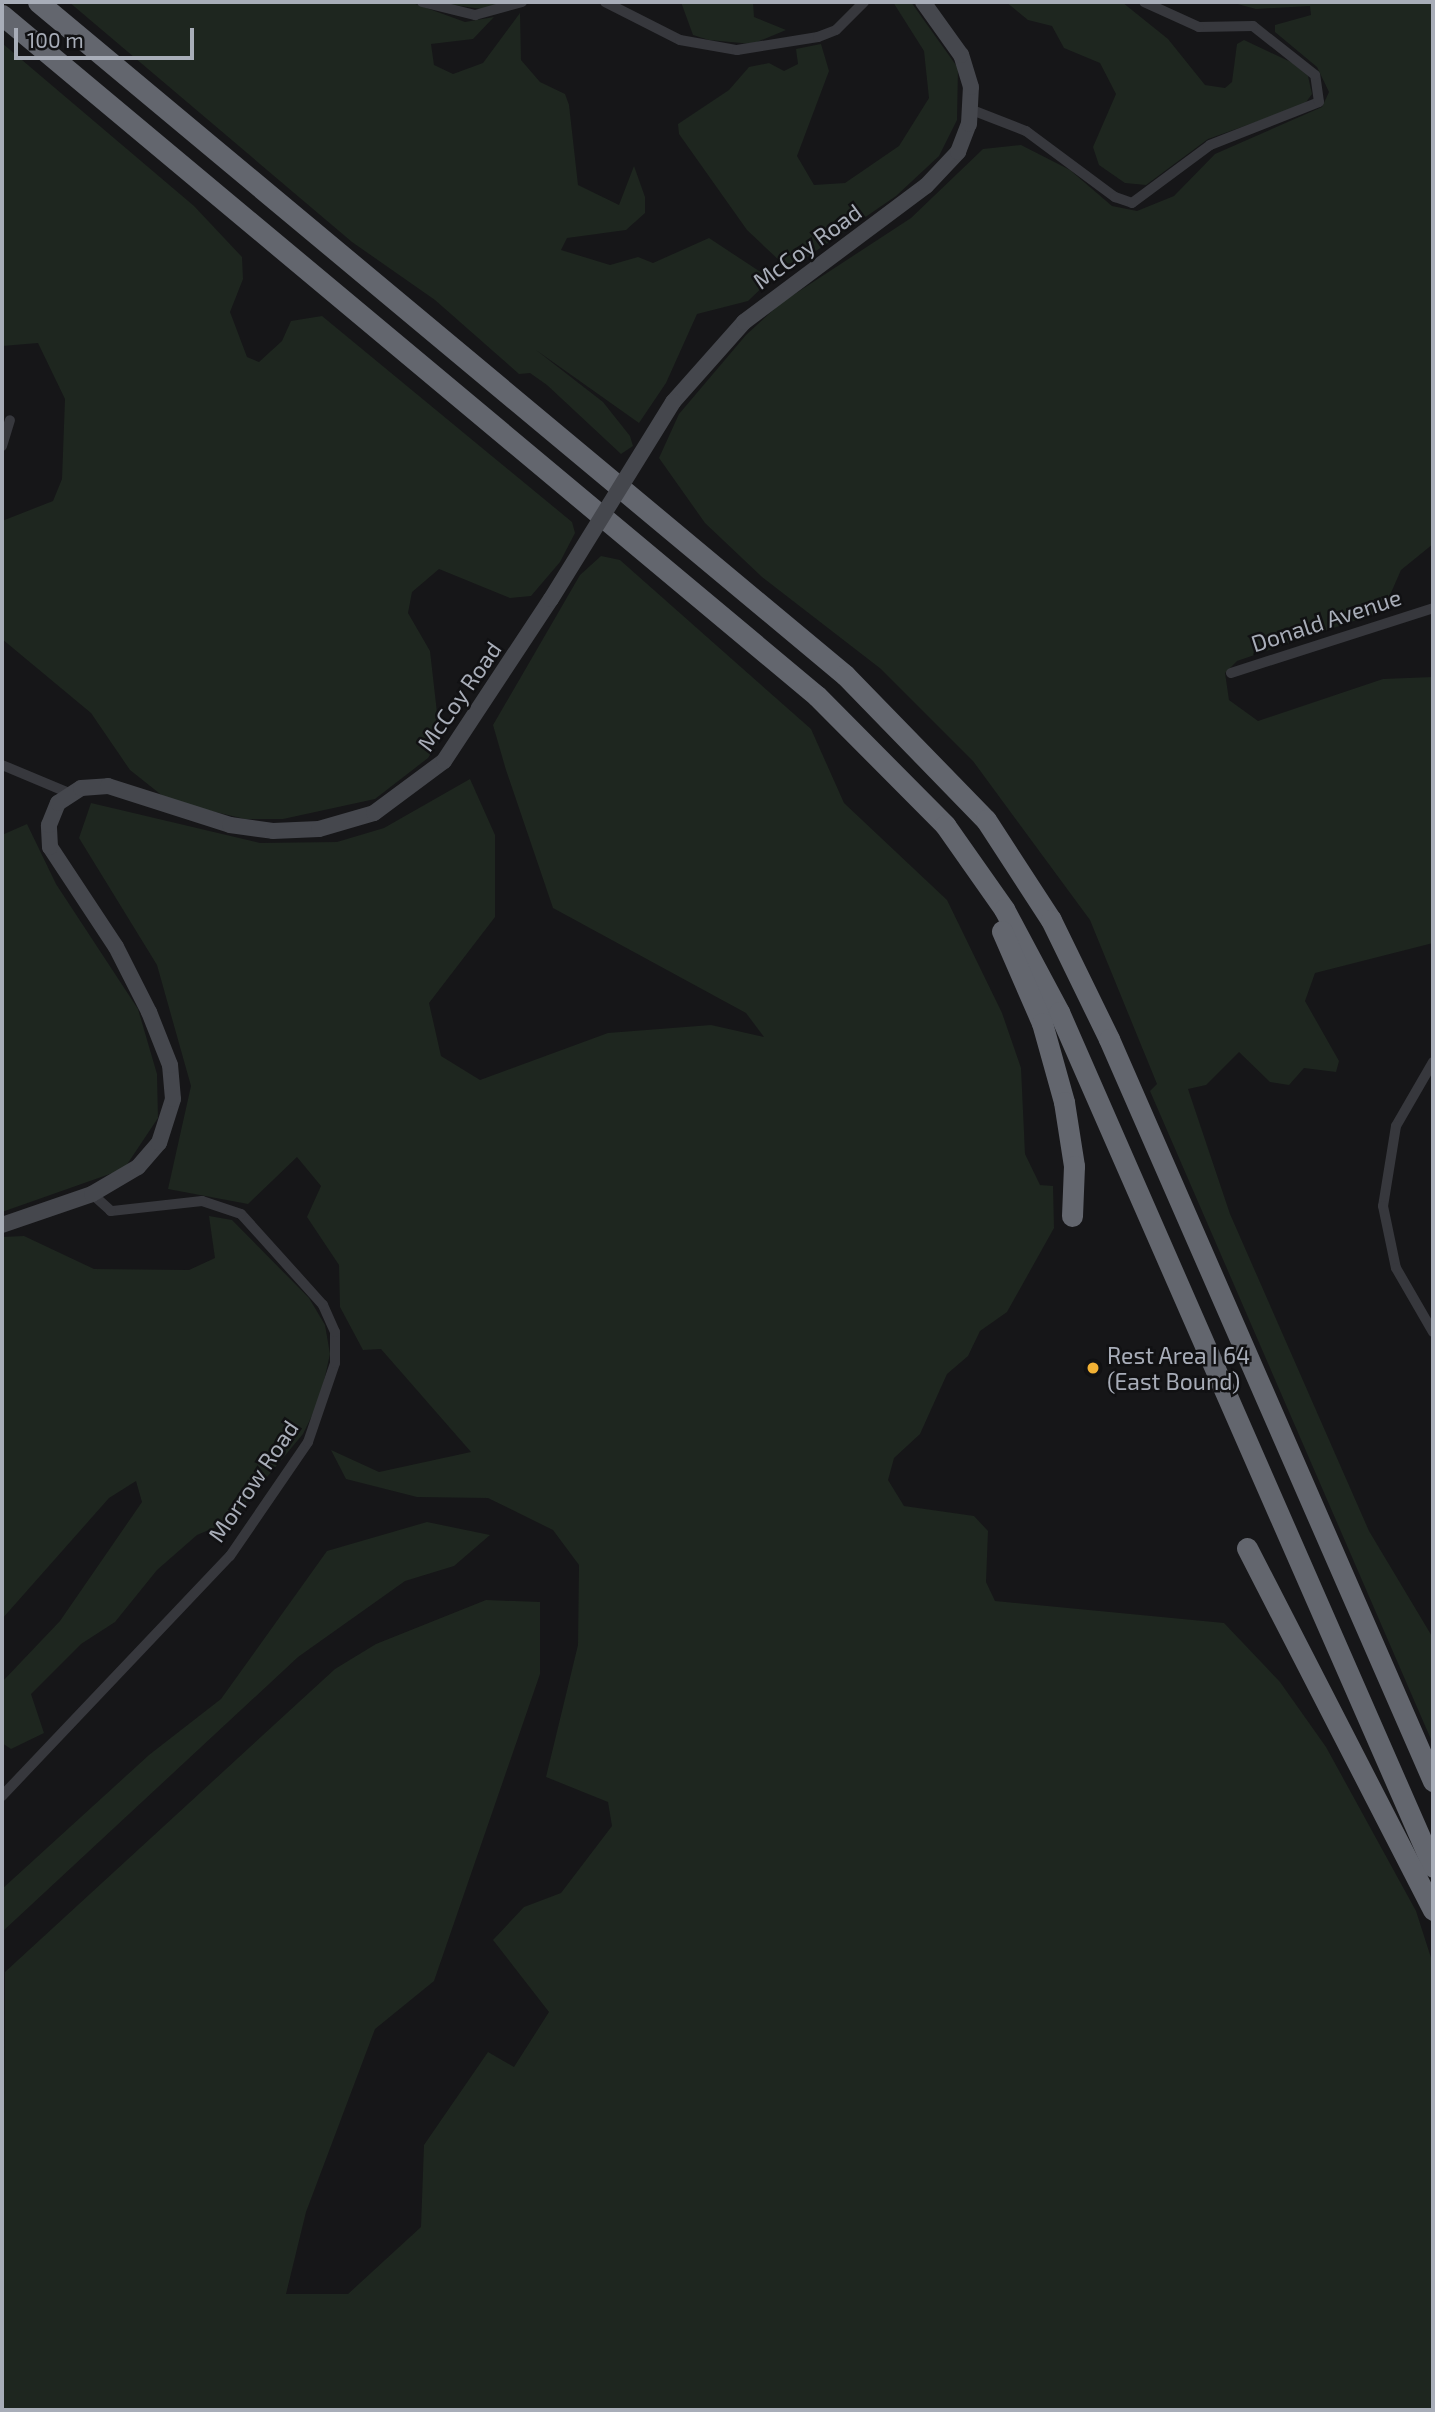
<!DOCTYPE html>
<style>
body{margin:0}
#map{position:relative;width:1435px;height:2412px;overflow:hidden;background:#161618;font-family:"Exo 2",sans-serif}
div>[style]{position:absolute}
.green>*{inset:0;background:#1e261f}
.street>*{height:10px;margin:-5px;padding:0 5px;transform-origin:5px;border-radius:5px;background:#37383d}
.secondary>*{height:16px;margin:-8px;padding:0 8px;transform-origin:8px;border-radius:8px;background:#45474d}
.highway>*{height:21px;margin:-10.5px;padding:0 10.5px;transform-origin:10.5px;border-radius:10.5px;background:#63666e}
.secondary-bridge>*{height:16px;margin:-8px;padding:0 8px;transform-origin:8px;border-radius:8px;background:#45474d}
.dots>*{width:19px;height:19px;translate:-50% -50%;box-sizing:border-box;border:4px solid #111113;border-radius:50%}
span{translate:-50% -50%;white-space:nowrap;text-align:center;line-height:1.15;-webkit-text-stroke:5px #111113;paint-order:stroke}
.street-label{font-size:23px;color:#a8adb8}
.poi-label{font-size:23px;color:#a8adb8}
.left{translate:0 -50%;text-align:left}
.frame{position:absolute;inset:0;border:4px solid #a8adb8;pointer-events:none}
.scale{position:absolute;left:14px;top:28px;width:180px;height:32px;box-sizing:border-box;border:4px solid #a8adb8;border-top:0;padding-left:9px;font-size:21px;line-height:24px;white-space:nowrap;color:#a8adb8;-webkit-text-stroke:5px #111113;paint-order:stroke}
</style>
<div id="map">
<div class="green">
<div style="clip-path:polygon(69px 2px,410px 2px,465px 22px,494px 17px,473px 39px,431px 44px,434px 65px,453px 74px,483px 63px,520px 13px,521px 60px,540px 82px,565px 94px,569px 105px,578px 185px,619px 205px,634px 166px,645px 197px,645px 213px,626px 230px,567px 238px,561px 250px,610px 265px,638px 257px,653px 263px,709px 238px,771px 279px,748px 301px,697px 314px,666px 383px,639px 423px,536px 350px,603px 402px,630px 436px,633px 446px,621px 454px,547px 385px,530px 373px,519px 374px,435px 300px,352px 242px)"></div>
<div style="clip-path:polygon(432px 2px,507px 2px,482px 9px)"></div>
<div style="clip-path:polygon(681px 2px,753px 2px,754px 17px,786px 30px,752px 44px,709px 40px,693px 35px)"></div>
<div style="clip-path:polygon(893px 2px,911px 2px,958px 68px,957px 120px,939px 156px,896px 196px,800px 262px,783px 264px,747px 230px,679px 134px,678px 124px,729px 90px,749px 67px,769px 63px,784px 71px,798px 64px,796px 49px,821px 44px,829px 71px,797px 156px,814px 185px,845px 183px,899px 146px,929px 98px,924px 51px)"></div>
<div style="clip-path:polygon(1006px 2px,1122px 2px,1168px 39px,1205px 85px,1225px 88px,1232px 82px,1237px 44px,1244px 40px,1293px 63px,1308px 76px,1312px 94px,1304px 105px,1208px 139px,1146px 185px,1125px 183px,1099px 165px,1093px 147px,1116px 94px,1100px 63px,1064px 48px,1052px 26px,1028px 20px)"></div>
<div style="clip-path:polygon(1230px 2px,1433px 2px,1433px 544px,1401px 570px,1383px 611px,1237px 661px,1225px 673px,1229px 700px,1258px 721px,1383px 679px,1433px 677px,1433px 943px,1315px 973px,1305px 1001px,1339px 1061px,1336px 1072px,1304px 1068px,1289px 1085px,1270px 1082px,1239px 1052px,1206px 1085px,1188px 1089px,1230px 1214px,1369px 1531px,1433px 1638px,1433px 1744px,1150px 1091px,1157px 1084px,1090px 920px,973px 761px,881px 669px,762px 577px,705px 523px,659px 458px,679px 414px,746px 335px,781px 303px,911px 218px,983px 149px,1021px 145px,1070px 170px,1112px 206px,1137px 211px,1174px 196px,1215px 154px,1322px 107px,1329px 92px,1317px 67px,1275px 32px,1275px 25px,1311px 15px,1310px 6px,1256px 9px)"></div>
<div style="clip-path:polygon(2px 43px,194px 206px,242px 257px,243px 279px,230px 312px,247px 357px,259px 362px,282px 341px,291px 321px,322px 316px,572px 522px,575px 533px,560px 562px,531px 596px,510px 598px,439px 569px,412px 592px,408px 613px,430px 651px,440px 739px,428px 758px,375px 799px,283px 819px,245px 819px,169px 801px,130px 770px,91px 713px,2px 639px,2px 521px,53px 501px,62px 479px,65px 399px,38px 343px,2px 346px)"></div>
<div style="clip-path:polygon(601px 556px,620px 560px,811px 729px,844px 803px,947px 900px,1002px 1013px,1021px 1068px,1025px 1154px,1040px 1185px,1053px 1186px,1054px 1228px,1007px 1312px,980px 1331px,968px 1356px,947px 1374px,920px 1434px,894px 1458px,888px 1480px,904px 1506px,974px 1516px,988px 1531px,986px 1582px,995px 1601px,1224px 1623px,1280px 1682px,1326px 1747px,1416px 1911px,1433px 1964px,1433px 2410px,2px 2410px,5px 1972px,335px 1669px,376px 1644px,486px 1600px,540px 1602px,540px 1674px,434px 1981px,375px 2029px,306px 2212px,286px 2294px,348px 2294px,421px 2227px,424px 2145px,488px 2052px,514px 2067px,549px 2012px,493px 1940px,524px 1907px,561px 1893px,612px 1826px,608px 1802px,546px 1777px,578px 1645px,579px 1565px,553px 1530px,488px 1498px,417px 1497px,346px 1479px,331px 1450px,379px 1472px,471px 1452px,381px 1349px,363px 1350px,340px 1307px,339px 1265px,307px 1217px,321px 1186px,297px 1157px,248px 1204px,168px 1189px,191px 1086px,157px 965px,79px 838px,91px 803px,260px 843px,337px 842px,384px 828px,470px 779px,495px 835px,495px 917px,429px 1003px,441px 1056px,480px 1080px,608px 1033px,711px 1025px,764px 1037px,746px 1013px,553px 908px,506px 770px,493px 725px,580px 575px)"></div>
<div style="clip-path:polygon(27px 824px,56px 884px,138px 1009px,157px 1074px,158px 1118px,124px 1169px,2px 1212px,2px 835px)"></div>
<div style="clip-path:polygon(209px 1216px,232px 1220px,309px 1298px,325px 1325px,330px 1354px,320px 1399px,303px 1434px,230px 1521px,197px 1535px,157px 1570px,115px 1622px,81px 1644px,31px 1694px,44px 1733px,11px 1749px,2px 1743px,2px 1682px,60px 1621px,142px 1502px,136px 1481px,109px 1498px,2px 1619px,2px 1237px,24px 1236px,94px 1269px,189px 1270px,215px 1258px)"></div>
<div style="clip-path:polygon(427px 1522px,490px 1535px,454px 1566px,405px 1581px,298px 1657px,2px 1932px,2px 1889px,149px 1755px,221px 1699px,327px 1551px)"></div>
</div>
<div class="street">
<div style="left:422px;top:2px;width:55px;rotate:13.8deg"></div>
<div style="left:475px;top:15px;width:49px;rotate:-15.5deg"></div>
<div style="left:605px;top:2px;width:84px;rotate:26.9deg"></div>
<div style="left:680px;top:40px;width:58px;rotate:10deg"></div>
<div style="left:737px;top:50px;width:82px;rotate:-9.1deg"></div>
<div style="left:818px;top:37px;width:19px;rotate:-21deg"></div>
<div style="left:836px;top:30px;width:40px;rotate:-45deg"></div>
<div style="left:972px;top:110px;width:58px;rotate:21.3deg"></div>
<div style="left:1026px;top:131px;width:111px;rotate:36.6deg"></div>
<div style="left:1115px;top:197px;width:18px;rotate:19deg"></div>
<div style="left:1132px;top:203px;width:97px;rotate:-36.6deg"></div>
<div style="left:1210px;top:145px;width:117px;rotate:-21.5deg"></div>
<div style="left:1319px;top:102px;width:27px;rotate:-98deg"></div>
<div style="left:1315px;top:75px;width:79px;rotate:-141.7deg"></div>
<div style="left:1253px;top:26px;width:54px;rotate:178.9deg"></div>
<div style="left:1199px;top:27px;width:60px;rotate:-155.6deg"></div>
<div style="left:2px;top:446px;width:27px;rotate:-73deg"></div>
<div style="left:1231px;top:673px;width:212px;rotate:-17.8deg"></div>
<div style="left:2px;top:765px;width:73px;rotate:22.7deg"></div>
<div style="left:1433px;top:1062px;width:74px;rotate:120deg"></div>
<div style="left:1396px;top:1126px;width:81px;rotate:99.2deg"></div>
<div style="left:1383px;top:1206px;width:63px;rotate:78.2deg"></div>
<div style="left:1396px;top:1268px;width:74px;rotate:60deg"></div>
<div style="left:2px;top:1796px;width:331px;rotate:-46.5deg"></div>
<div style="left:230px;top:1556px;width:138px;rotate:-55.6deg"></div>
<div style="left:308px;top:1442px;width:83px;rotate:-71.1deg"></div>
<div style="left:335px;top:1363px;width:31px;rotate:-90deg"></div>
<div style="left:335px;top:1332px;width:30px;rotate:-114deg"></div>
<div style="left:323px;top:1305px;width:122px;rotate:-132deg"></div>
<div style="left:241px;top:1214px;width:41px;rotate:-161.6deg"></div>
<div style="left:202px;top:1201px;width:92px;rotate:173.7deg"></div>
<div style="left:111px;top:1211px;width:25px;rotate:-138deg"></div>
</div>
<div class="secondary">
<div style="left:673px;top:402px;width:107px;rotate:-48.4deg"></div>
<div style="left:744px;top:322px;width:227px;rotate:-36.8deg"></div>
<div style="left:926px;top:186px;width:47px;rotate:-46.7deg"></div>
<div style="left:958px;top:152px;width:30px;rotate:-69deg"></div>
<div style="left:969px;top:124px;width:37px;rotate:-87deg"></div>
<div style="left:971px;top:87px;width:34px;rotate:-107deg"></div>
<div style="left:961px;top:55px;width:65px;rotate:-125.6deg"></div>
<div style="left:2px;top:1225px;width:95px;rotate:-19deg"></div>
<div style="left:92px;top:1194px;width:53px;rotate:-30.4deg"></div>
<div style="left:138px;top:1167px;width:32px;rotate:-49deg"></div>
<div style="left:159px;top:1143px;width:46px;rotate:-72.3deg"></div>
<div style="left:173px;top:1099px;width:34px;rotate:-95deg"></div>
<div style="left:170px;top:1065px;width:57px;rotate:-111.6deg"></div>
<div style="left:149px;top:1012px;width:73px;rotate:-116.9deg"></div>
<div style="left:116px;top:947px;width:120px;rotate:-123.4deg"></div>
<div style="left:50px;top:847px;width:22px;rotate:-93deg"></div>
<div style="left:49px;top:825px;width:24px;rotate:-68deg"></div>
<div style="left:58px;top:803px;width:27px;rotate:-33deg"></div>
<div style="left:81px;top:788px;width:27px;rotate:-4deg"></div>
<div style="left:108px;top:786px;width:128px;rotate:17.7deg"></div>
<div style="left:230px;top:825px;width:43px;rotate:7.9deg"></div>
<div style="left:273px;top:831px;width:46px;rotate:-2.5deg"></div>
<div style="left:319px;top:829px;width:57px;rotate:-16.2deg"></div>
<div style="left:374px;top:813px;width:87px;rotate:-36.6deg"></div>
<div style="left:444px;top:761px;width:194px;rotate:-56.6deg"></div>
</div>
<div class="highway">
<div style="left:38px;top:2px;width:1051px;rotate:39.83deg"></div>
<div style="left:845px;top:675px;width:202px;rotate:45.8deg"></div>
<div style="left:986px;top:820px;width:119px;rotate:57deg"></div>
<div style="left:1051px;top:920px;width:132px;rotate:64deg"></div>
<div style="left:1109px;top:1039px;width:810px;rotate:66.41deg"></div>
<div style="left:2px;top:15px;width:1062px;rotate:39.88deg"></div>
<div style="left:817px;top:696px;width:182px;rotate:45.2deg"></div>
<div style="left:945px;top:825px;width:103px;rotate:54.9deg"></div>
<div style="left:1004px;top:909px;width:117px;rotate:61.9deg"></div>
<div style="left:1059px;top:1012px;width:933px;rotate:66.37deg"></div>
<div style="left:1002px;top:931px;width:100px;rotate:66.5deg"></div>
<div style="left:1042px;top:1023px;width:82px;rotate:74.4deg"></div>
<div style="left:1064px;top:1102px;width:65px;rotate:81.1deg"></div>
<div style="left:1074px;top:1166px;width:50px;rotate:92.3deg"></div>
<div style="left:1247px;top:1548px;width:407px;rotate:62.8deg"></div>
</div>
<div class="secondary-bridge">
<div style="left:551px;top:599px;width:232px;rotate:-58.2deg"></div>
</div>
<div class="dots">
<div style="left:1093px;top:1368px;background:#f2b134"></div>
</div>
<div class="street-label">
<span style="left:807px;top:246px;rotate:-36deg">McCoy Road</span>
<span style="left:1326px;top:620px;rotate:-18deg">Donald Avenue</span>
<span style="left:459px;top:696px;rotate:-55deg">McCoy Road</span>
<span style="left:253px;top:1481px;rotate:-56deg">Morrow Road</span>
</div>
<div class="poi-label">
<span class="left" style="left:1107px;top:1368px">Rest Area I 64<br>(East Bound)</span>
</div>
<div class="frame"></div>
<div class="scale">100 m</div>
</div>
